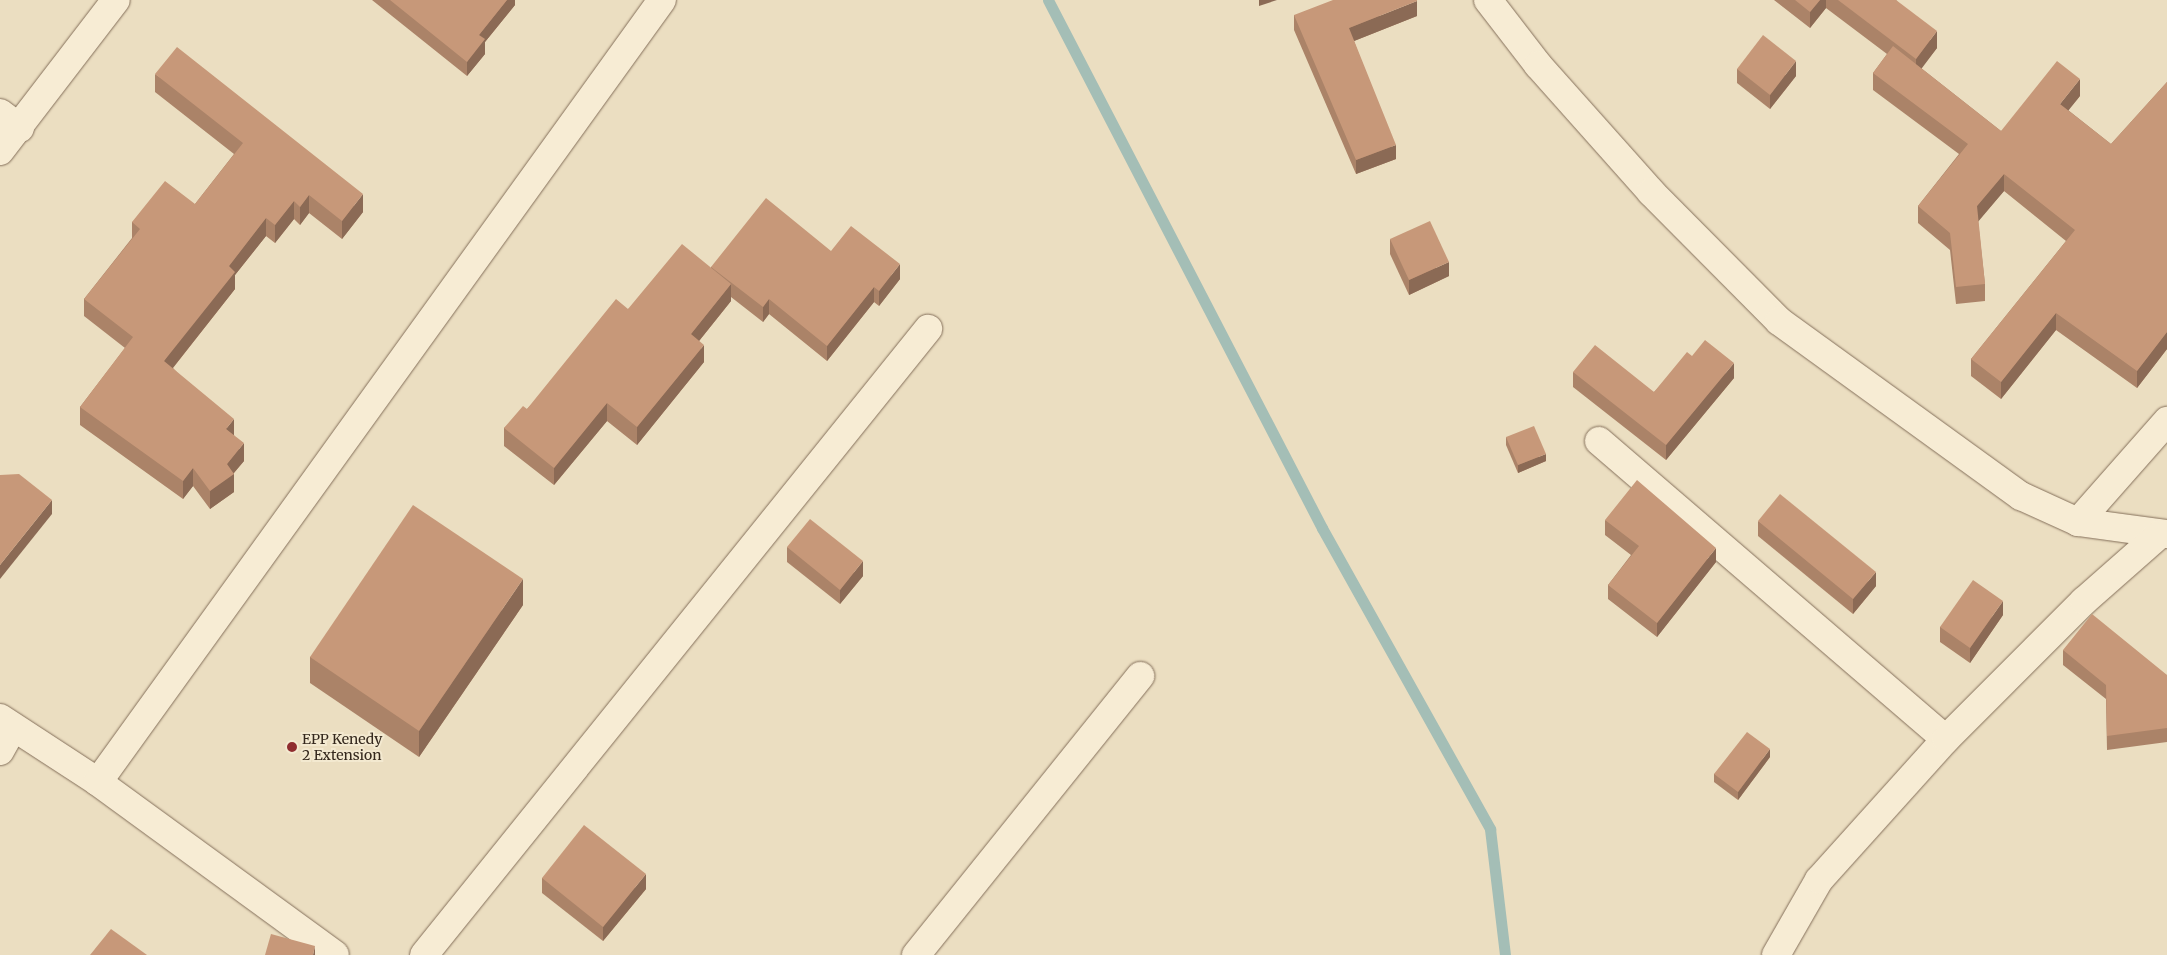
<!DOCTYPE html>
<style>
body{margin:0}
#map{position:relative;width:2167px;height:955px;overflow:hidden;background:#ebdec1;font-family:Merriweather,serif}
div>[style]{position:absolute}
.stream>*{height:11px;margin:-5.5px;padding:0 5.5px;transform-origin:5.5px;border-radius:5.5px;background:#a4beb6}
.roads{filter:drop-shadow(0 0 1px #846f5a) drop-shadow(0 0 1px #846f5a)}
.street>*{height:28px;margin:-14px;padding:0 14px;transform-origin:14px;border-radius:14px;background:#f7ecd4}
.wall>*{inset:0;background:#ab8368}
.shaded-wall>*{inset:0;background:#8b6a55}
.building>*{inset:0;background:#c79879}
.dots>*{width:14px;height:14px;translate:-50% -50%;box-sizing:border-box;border:2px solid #f3e9d0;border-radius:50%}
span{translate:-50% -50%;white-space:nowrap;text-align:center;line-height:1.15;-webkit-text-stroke:4px #f3e9d0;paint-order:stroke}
.poi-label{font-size:14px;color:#34281d}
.left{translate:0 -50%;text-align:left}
</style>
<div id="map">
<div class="stream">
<div style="left:1048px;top:0;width:595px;rotate:62.57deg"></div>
<div style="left:1322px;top:528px;width:345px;rotate:60.8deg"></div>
<div style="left:1490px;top:829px;width:127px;rotate:83.2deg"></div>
</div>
<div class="roads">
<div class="street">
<div style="left:1488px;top:0;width:82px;rotate:52.4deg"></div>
<div style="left:1538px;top:65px;width:170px;rotate:48.3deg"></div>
<div style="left:1651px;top:192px;width:182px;rotate:45.2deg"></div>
<div style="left:1779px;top:321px;width:299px;rotate:35.9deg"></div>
<div style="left:2021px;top:496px;width:63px;rotate:24.5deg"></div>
<div style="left:2078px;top:522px;width:90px;rotate:7.7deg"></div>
<div style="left:0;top:113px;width:25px;rotate:37deg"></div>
<div style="left:0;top:151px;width:190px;rotate:-52.5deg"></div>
<div style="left:1599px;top:441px;width:457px;rotate:40.7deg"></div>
<div style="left:2078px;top:522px;width:135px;rotate:-48.6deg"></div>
<div style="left:0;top:718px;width:117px;rotate:33.1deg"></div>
<div style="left:98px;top:782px;width:293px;rotate:36.1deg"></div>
<div style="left:0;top:751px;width:26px;rotate:-61deg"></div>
<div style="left:98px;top:782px;width:964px;rotate:-54.2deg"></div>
<div style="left:424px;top:955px;width:804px;rotate:-51.16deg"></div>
<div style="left:916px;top:955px;width:358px;rotate:-51.2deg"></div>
<div style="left:1776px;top:955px;width:86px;rotate:-60.2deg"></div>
<div style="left:1819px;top:880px;width:190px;rotate:-48deg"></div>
<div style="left:1946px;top:739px;width:195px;rotate:-45deg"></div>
<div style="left:2084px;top:601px;width:101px;rotate:-41.4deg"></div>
</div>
</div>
<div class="wall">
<div style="clip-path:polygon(372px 0,515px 0,515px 5px,485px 42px,485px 54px,467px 76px)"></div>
<div style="clip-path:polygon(1774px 0,1896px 0,1937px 48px,1921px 68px,2001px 131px,2080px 96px,2068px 110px,2111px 144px,2167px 82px,2167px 349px,2137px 388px,2056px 330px,2001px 399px,1971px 376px,1971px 359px,2066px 241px,2004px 191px,1978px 221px,1985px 284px,1985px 301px,1956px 304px,1950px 250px,1918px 223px,1918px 206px,1959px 154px,1873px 90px,1873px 73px,1887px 54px,1826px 8px,1810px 28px)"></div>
<div style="clip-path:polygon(1294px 15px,1417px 16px,1354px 41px,1396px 159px,1356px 174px,1294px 30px)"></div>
<div style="clip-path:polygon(1737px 69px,1796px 76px,1770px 109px,1737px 83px)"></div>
<div style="clip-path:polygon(155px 74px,363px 212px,342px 239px,309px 213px,300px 225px,294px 219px,275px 243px,266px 236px,235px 275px,235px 289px,173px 368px,234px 435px,244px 461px,234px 473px,234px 492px,210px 509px,193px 486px,183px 499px,80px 425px,80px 407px,125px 348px,84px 316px,84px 299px,132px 238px,132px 222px,195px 204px,234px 154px,155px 92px)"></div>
<div style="clip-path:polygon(1390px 239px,1449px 276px,1409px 295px,1390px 254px)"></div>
<div style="clip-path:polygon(831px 251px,900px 279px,879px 306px,874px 302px,827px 361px,769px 314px,763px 322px,731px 297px,731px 301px,699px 341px,704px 362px,637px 445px,607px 421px,554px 485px,504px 446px,504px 428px,527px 409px,628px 309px,711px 268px,711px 267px)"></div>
<div style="clip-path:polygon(1692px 356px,1734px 378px,1666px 460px,1573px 387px,1573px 372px,1654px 392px)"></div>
<div style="clip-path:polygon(1506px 437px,1546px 461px,1518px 473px,1506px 445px)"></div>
<div style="clip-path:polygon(1605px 520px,1716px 562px,1657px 637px,1608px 599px,1608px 585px,1631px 555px,1605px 535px)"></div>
<div style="clip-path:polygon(1758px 521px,1876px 586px,1853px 614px,1758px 536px)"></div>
<div style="clip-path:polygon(787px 547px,863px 576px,840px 604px,787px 562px)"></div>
<div style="clip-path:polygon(523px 605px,419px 757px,310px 683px,310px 657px)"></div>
<div style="clip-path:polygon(2003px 615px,1970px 663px,1940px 642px,1940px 627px)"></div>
<div style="clip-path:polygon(2063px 650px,2167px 675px,2167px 742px,2107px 750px,2106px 699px,2063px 665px)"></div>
<div style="clip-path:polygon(1770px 757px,1738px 800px,1714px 782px,1714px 774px)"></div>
<div style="clip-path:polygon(542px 878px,646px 889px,603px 941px,542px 893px)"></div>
</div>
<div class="shaded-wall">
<div style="clip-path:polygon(507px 0,515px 0,515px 5px,485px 42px,485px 54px,467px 76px,467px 62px,479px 35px)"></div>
<div style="clip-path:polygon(1259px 0,1277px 0,1259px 6px)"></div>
<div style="clip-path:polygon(1820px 0,1826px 0,1826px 8px,1810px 28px,1810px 12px)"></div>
<div style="clip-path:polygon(1417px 1px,1417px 16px,1349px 43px,1349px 28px)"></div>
<div style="clip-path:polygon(1937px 31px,1937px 48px,1916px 76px,1916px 59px)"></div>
<div style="clip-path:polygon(1796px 61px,1796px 76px,1770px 109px,1770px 95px)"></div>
<div style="clip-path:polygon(2080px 79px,2080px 96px,2060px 121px,2060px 104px)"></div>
<div style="clip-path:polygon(1396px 145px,1396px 159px,1356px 174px,1356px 160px)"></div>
<div style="clip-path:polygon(2004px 174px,2004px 191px,1977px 223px,1977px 206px)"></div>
<div style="clip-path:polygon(363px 194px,363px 212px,342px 239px,342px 221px)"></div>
<div style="clip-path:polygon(309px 195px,309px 213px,300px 225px,300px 207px)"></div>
<div style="clip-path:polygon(294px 201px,294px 219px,275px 243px,275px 225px)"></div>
<div style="clip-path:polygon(266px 218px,266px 236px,235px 275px,235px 289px,164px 379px,164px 361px,229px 266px)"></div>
<div style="clip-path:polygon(1449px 262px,1449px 276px,1409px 295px,1409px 280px)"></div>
<div style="clip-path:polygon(900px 264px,900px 279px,879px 306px,879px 291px)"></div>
<div style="clip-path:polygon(731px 284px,731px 301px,691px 351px,691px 334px)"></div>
<div style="clip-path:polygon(874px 287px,874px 302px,827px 361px,827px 346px)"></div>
<div style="clip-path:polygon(769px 299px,769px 314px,763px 322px,763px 307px)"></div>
<div style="clip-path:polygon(2056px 313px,2056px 330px,2001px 399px,2001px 382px)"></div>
<div style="clip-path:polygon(2167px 332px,2167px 349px,2137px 388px,2137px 371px)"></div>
<div style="clip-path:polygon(704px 345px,704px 362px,637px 445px,637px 427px)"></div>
<div style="clip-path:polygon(1734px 363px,1734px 378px,1666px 460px,1666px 445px)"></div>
<div style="clip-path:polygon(607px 403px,607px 421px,554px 485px,554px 468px)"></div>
<div style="clip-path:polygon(234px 419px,234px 437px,226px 429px)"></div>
<div style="clip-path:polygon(244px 443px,244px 461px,232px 475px,234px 474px,234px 492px,210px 509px,210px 491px,227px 464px)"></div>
<div style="clip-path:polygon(1546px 454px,1546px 461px,1518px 473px,1518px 465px)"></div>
<div style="clip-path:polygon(193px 468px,193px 486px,183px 499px,183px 481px)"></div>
<div style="clip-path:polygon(52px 500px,52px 514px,0 579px,0 565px)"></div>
<div style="clip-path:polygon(1716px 548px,1716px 562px,1657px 637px,1657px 623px)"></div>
<div style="clip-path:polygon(863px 561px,863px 576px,840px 604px,840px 590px)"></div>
<div style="clip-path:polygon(1876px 572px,1876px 586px,1853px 614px,1853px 599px)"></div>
<div style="clip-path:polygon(523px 579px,523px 605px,419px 757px,419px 731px)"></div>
<div style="clip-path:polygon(2003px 601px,2003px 615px,1970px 663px,1970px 648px)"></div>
<div style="clip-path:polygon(1770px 749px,1770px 757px,1738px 800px,1738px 792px)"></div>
<div style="clip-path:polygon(646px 874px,646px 889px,603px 941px,603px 927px)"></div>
<div style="clip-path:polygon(315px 946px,315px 955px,313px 955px)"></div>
</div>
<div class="building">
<div style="clip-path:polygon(390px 0,507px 0,479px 35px,485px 39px,467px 62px)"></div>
<div style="clip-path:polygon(1333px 0,1417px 0,1417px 1px,1349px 28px,1396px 145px,1356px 160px,1294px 15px)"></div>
<div style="clip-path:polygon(1795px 0,1820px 0,1810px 12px)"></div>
<div style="clip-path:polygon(1838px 0,1896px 0,1937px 31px,1916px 59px)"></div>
<div style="clip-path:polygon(1763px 35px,1796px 61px,1770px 95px,1737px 69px)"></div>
<div style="clip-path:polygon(1893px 46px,2001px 131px,2057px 61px,2080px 79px,2060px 104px,2111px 144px,2167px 82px,2167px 332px,2137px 371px,2056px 313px,2001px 382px,1971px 359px,2075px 230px,2004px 174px,1977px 206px,1985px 284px,1956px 287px,1950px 233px,1918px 206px,1968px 144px,1873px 73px)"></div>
<div style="clip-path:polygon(177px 47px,363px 194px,342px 221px,309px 195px,300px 207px,294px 201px,275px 225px,266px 218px,229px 266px,235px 272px,164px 361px,234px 419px,226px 429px,244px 443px,227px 464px,234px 474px,210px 491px,193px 468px,183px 481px,80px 407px,133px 337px,84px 299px,140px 229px,132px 222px,165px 181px,195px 204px,243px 143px,155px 74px)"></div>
<div style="clip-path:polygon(766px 198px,831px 251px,851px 226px,900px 264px,879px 291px,874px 287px,827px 346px,769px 299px,763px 307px,711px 267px)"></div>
<div style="clip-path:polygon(1430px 221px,1449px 262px,1409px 280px,1390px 239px)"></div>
<div style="clip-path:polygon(682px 244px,731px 284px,691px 334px,704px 345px,637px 427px,607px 403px,554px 468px,504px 428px,523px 406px,527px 409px,616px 299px,628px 309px)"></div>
<div style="clip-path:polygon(1705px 340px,1734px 363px,1666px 445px,1573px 372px,1595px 345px,1654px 392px,1687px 352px,1692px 356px)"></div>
<div style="clip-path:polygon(1534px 426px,1546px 454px,1518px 465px,1506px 437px)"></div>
<div style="clip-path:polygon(19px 474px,52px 500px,0 565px,0 475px)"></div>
<div style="clip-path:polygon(1637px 480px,1716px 548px,1657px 623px,1608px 585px,1639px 546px,1605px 520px)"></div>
<div style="clip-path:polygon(1780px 494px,1876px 572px,1853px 599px,1758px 521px)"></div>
<div style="clip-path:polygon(413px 505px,523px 579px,419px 731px,310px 657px)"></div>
<div style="clip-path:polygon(810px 519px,863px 561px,840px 590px,787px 547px)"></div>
<div style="clip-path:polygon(1973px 580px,2003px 601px,1970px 648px,1940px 627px)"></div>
<div style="clip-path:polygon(2092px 614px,2167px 675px,2167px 728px,2107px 736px,2106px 685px,2063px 650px)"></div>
<div style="clip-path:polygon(1747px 732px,1770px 749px,1738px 792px,1714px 774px)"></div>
<div style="clip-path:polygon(584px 825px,646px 874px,603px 927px,542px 878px)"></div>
<div style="clip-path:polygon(111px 929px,147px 955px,90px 955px)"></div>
<div style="clip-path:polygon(271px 934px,315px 946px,313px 955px,265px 955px)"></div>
</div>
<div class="dots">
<div style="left:292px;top:747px;background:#8f2d2f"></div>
</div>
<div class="poi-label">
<span class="left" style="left:302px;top:747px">EPP Kenedy<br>2 Extension</span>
</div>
</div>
